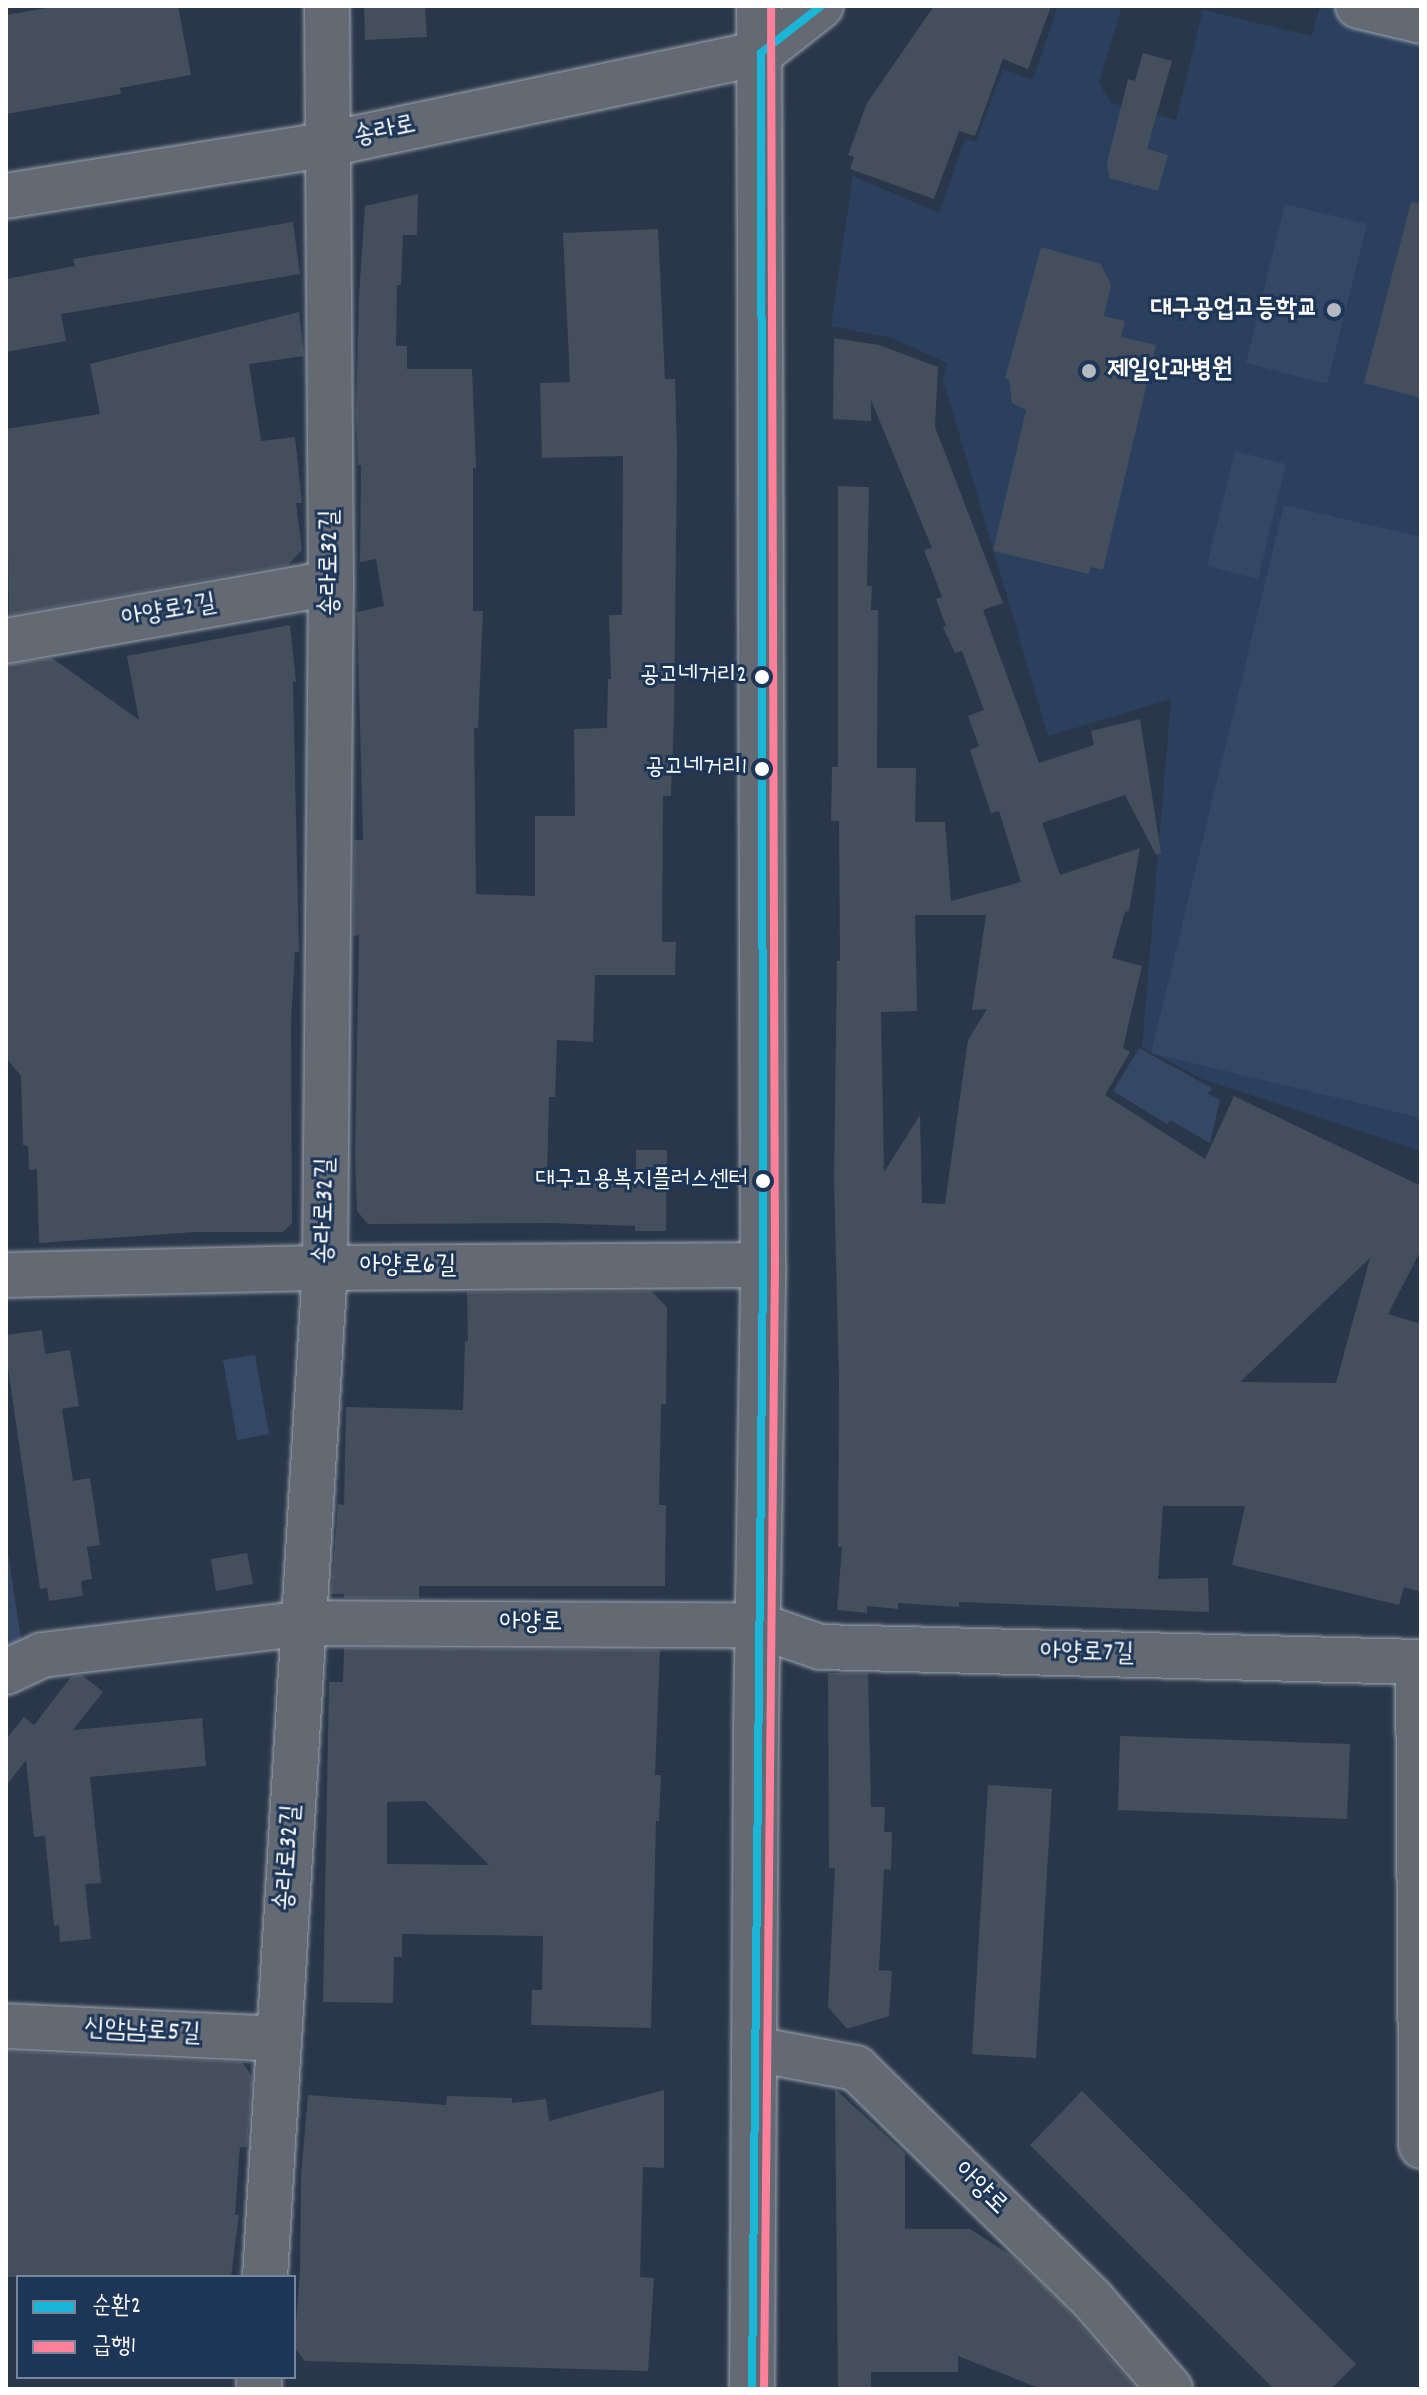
<!DOCTYPE html>
<meta charset="utf-8">
<style>
body{margin:0}
#map{position:relative;width:1427px;height:2395px;overflow:hidden;background:#2a374a;font-family:Dekko,"Poor Story",sans-serif}
div>[style]{position:absolute}
.built>*{inset:0;background:#2a405e}
.green>*{inset:0;background:#344865}
.building>*{inset:0;background:#444e5c}
.roads{filter:drop-shadow(0 0 2px #9fa5ae) drop-shadow(0 0 2px #9fa5ae)}
.minor>*{height:44px;margin:-22px;padding:0 22px;transform-origin:22px;border-radius:22px;background:#636a74}
.major>*{height:44px;margin:-22px;padding:0 22px;transform-origin:22px;border-radius:22px;background:#636a74}
.bus-1>*{height:8px;margin:-4px;padding:0 4px;transform-origin:4px;border-radius:4px;background:#1ab6d8}
.bus-2>*{height:8px;margin:-4px;padding:0 4px;transform-origin:4px;border-radius:4px;background:#ff8098}
.dots>*{width:22px;height:22px;translate:-50% -50%;box-sizing:border-box;border:4px solid #1d3557;border-radius:50%}
span{translate:-50% -50%;white-space:nowrap;text-align:center;line-height:1.15;-webkit-text-stroke:6px #1d3557;paint-order:stroke}
.bus-label{font-size:24px;color:#fff}
.right{translate:-100% -50%;text-align:right}
.street-label{font-size:26px;color:#fff}
.poi-label{font-size:26px;color:#fff;font-weight:700}
.left{translate:0 -50%;text-align:left}
.frame{position:absolute;inset:0;border:8px solid #fff;pointer-events:none}
.legend{position:absolute;left:16px;top:2275px;width:280px;height:104px;box-sizing:border-box;background:#1d3557;border:2px solid #77869a;margin:0;padding:10px 14px;list-style:none;font-size:24px;color:#fff}
.legend li{display:flex;align-items:center;gap:16px;height:40px}
.legend b{width:40px;border:2px solid #77869a}
</style>
<div id="map">
<div class="built">
<div style="clip-path:polygon(1058px 6px,1122px 6px,1099px 83px,1111px 103px,1176px 120px,1203px 10px,1312px 36px,1320px 6px,1421px 6px,1421px 1151px,1202px 1079px,1142px 1047px,1171px 699px,1048px 736px,943px 379px,947px 363px,892px 338px,831px 326px,853px 176px,939px 213px,965px 139px,976px 142px,1003px 69px,1033px 80px)"></div>
</div>
<div class="green">
<div style="clip-path:polygon(1285px 204px,1367px 224px,1327px 384px,1246px 363px)"></div>
<div style="clip-path:polygon(1235px 451px,1286px 464px,1258px 579px,1207px 566px)"></div>
<div style="clip-path:polygon(1284px 505px,1421px 537px,1421px 1118px,1151px 1053px)"></div>
<div style="clip-path:polygon(1139px 1048px,1212px 1088px,1208px 1094px,1220px 1100px,1210px 1143px,1170px 1120px,1167px 1124px,1113px 1091px)"></div>
<div style="clip-path:polygon(255px 1355px,269px 1434px,237px 1440px,223px 1360px)"></div>
<div style="clip-path:polygon(6px 1540px,22px 1646px,6px 1648px)"></div>
</div>
<div class="building">
<div style="clip-path:polygon(59px 6px,178px 6px,191px 75px,120px 88px,121px 94px,6px 114px,6px 15px)"></div>
<div style="clip-path:polygon(364px 6px,425px 6px,427px 37px,365px 40px)"></div>
<div style="clip-path:polygon(934px 6px,1051px 6px,1028px 69px,1003px 59px,975px 136px,959px 131px,934px 199px,850px 169px,854px 157px,848px 155px,867px 103px)"></div>
<div style="clip-path:polygon(1143px 53px,1172px 61px,1147px 149px,1168px 155px,1158px 191px,1109px 178px,1107px 163px,1128px 79px,1135px 81px)"></div>
<div style="clip-path:polygon(418px 194px,417px 235px,403px 235px,401px 285px,397px 285px,396px 346px,407px 346px,407px 369px,472px 369px,476px 468px,473px 468px,473px 611px,483px 611px,478px 728px,474px 728px,476px 894px,535px 896px,535px 816px,575px 816px,574px 729px,607px 728px,608px 679px,611px 679px,609px 615px,622px 615px,623px 456px,542px 458px,540px 383px,570px 382px,563px 233px,658px 229px,665px 379px,675px 379px,677px 454px,674px 715px,671px 796px,663px 796px,662px 942px,676px 942px,675px 975px,595px 975px,593px 1042px,557px 1040px,555px 1097px,549px 1097px,547px 1177px,636px 1179px,636px 1150px,667px 1150px,666px 1231px,635px 1231px,635px 1226px,551px 1223px,368px 1224px,357px 1211px,355px 1155px,359px 935px,353px 936px,354px 840px,363px 840px,357px 612px,384px 606px,376px 559px,360px 562px,361px 465px,358px 465px,356px 413px,359px 296px,365px 206px)"></div>
<div style="clip-path:polygon(1411px 202px,1421px 204px,1421px 398px,1364px 383px)"></div>
<div style="clip-path:polygon(293px 222px,300px 274px,61px 314px,66px 341px,6px 352px,6px 279px,75px 266px,73px 259px)"></div>
<div style="clip-path:polygon(1041px 247px,1101px 264px,1111px 285px,1104px 316px,1125px 321px,1121px 337px,1156px 345px,1103px 570px,1091px 567px,1089px 574px,993px 551px,1026px 410px,1012px 403px,1009px 379px,1005px 378px)"></div>
<div style="clip-path:polygon(299px 312px,304px 356px,249px 364px,261px 441px,295px 437px,302px 503px,296px 503px,302px 550px,288px 565px,9px 615px,6px 429px,100px 414px,90px 364px)"></div>
<div style="clip-path:polygon(evenodd,834px 338px,879px 345px,938px 367px,935px 427px,1003px 603px,983px 610px,1039px 763px,1094px 745px,1091px 731px,1140px 719px,1161px 853px,1156px 855px,1125px 795px,1042px 823px,1060px 875px,1140px 848px,1129px 911px,1125px 912px,1112px 958px,1142px 966px,1123px 1048px,1130px 1052px,1105px 1095px,1205px 1159px,1234px 1096px,1421px 1186px,1421px 1250px,1388px 1314px,1421px 1324px,1421px 1592px,1404px 1587px,1399px 1605px,1232px 1565px,1245px 1506px,1163px 1506px,1158px 1579px,1208px 1578px,1209px 1612px,959px 1602px,959px 1607px,898px 1603px,898px 1609px,867px 1606px,867px 1613px,837px 1610px,842px 1547px,838px 1547px,839px 1382px,834px 1179px,837px 961px,840px 961px,839px 821px,831px 821px,832px 767px,838px 767px,838px 486px,869px 487px,867px 586px,872px 586px,871px 610px,878px 610px,877px 768px,916px 768px,915px 822px,945px 822px,951px 901px,1021px 882px,999px 811px,991px 813px,970px 750px,979px 746px,968px 716px,984px 710px,962px 651px,955px 653px,943px 627px,946px 626px,936px 599px,942px 597px,924px 550px,932px 548px,871px 400px,871px 421px,833px 419px,834px 338px,915px 915px,986px 915px,972px 1010px,987px 1009px,968px 1040px,945px 1204px,922px 1203px,920px 1115px,884px 1172px,881px 1012px,917px 1011px,915px 915px,834px 338px,1370px 1258px,1336px 1383px,1240px 1382px,1370px 1258px)"></div>
<div style="clip-path:polygon(290px 625px,296px 682px,293px 682px,299px 952px,295px 952px,291px 1023px,292px 1223px,283px 1232px,196px 1232px,39px 1243px,37px 1169px,29px 1170px,28px 1146px,23px 1145px,21px 1076px,6px 1058px,6px 665px,52px 658px,139px 720px,127px 656px)"></div>
<div style="clip-path:polygon(651px 1291px,667px 1307px,666px 1404px,661px 1404px,659px 1505px,666px 1505px,665px 1586px,419px 1586px,419px 1598px,344px 1598px,344px 1594px,331px 1594px,338px 1504px,344px 1505px,346px 1407px,463px 1410px,465px 1341px,468px 1341px,467px 1292px)"></div>
<div style="clip-path:polygon(42px 1330px,45px 1354px,70px 1350px,79px 1406px,62px 1409px,73px 1481px,90px 1478px,100px 1545px,87px 1547px,92px 1579px,81px 1581px,83px 1596px,49px 1601px,47px 1588px,40px 1589px,6px 1354px,6px 1335px)"></div>
<div style="clip-path:polygon(247px 1553px,253px 1584px,216px 1591px,211px 1559px)"></div>
<div style="clip-path:polygon(evenodd,344px 1648px,660px 1650px,655px 1775px,661px 1775px,659px 1821px,656px 1821px,651px 2028px,531px 2025px,532px 1990px,542px 1990px,543px 1936px,402px 1934px,402px 1957px,394px 1957px,393px 2003px,323px 2002px,329px 1682px,343px 1682px,344px 1648px,425px 1801px,489px 1865px,387px 1864px,387px 1802px,425px 1801px)"></div>
<div style="clip-path:polygon(828px 1673px,868px 1673px,871px 1807px,885px 1807px,884px 1832px,892px 1832px,891px 1870px,884px 1869px,879px 1970px,892px 1971px,889px 2016px,847px 2029px,828px 2007px,835px 1868px,829px 1868px)"></div>
<div style="clip-path:polygon(82px 1675px,103px 1692px,73px 1730px,202px 1718px,206px 1766px,90px 1777px,101px 1883px,85px 1884px,91px 1939px,60px 1942px,59px 1925px,54px 1926px,45px 1836px,34px 1837px,26px 1760px,6px 1786px,6px 1739px,24px 1717px,34px 1725px,71px 1677px)"></div>
<div style="clip-path:polygon(1120px 1736px,1350px 1744px,1347px 1819px,1118px 1810px)"></div>
<div style="clip-path:polygon(988px 1785px,1052px 1789px,1036px 2058px,972px 2054px)"></div>
<div style="clip-path:polygon(6px 2051px,242px 2062px,252px 2076px,247px 2147px,240px 2147px,235px 2215px,239px 2215px,231px 2277px,6px 2277px)"></div>
<div style="clip-path:polygon(835px 2089px,905px 2153px,905px 2229px,970px 2229px,1012px 2256px,1064px 2306px,1137px 2389px,1041px 2389px,958px 2356px,958px 2372px,871px 2372px,871px 2389px,838px 2389px)"></div>
<div style="clip-path:polygon(664px 2090px,664px 2168px,643px 2167px,640px 2277px,654px 2278px,648px 2371px,305px 2361px,294px 2347px,300px 2272px,301px 2175px,308px 2095px,446px 2105px,447px 2096px,512px 2098px,512px 2103px,546px 2099px,549px 2121px)"></div>
<div style="clip-path:polygon(1082px 2091px,1356px 2364px,1331px 2389px,1274px 2389px,1030px 2145px)"></div>
</div>
<div class="roads">
<div class="minor">
<div style="left:1358px;top:6px;width:65px;rotate:13.4deg"></div>
<div style="left:6px;top:641px;width:330px;rotate:-10.1deg"></div>
<div style="left:6px;top:1275px;width:319px;rotate:-1.3deg"></div>
<div style="left:325px;top:1268px;width:438px;rotate:-0.4deg"></div>
<div style="left:1418px;top:1662px;width:484px;rotate:89.6deg"></div>
<div style="left:6px;top:1672px;width:40px;rotate:-25deg"></div>
<div style="left:42px;top:1655px;width:265px;rotate:-6.9deg"></div>
<div style="left:305px;top:1623px;width:452px;rotate:0.3deg"></div>
<div style="left:757px;top:1625px;width:67px;rotate:19.2deg"></div>
<div style="left:820px;top:1647px;width:601px;rotate:1.43deg"></div>
<div style="left:6px;top:2026px;width:271px;rotate:2.7deg"></div>
<div style="left:754px;top:2049px;width:104px;rotate:10.6deg"></div>
<div style="left:856px;top:2068px;width:329px;rotate:44.4deg"></div>
<div style="left:1091px;top:2298px;width:121px;rotate:49deg"></div>
<div style="left:265px;top:2277px;width:1011px;rotate:-86.6deg"></div>
<div style="left:325px;top:1268px;width:685px;rotate:-89.5deg"></div>
<div style="left:331px;top:583px;width:577px;rotate:-90.4deg"></div>
<div style="left:259px;top:2389px;width:12px;rotate:-90deg"></div>
</div>
<div class="major">
<div style="left:6px;top:196px;width:327px;rotate:-9.1deg"></div>
<div style="left:329px;top:144px;width:441px;rotate:-11.9deg"></div>
<div style="left:761px;top:53px;width:76px;rotate:-38.1deg"></div>
<div style="left:752px;top:2389px;width:660px;rotate:-89.65deg"></div>
<div style="left:756px;top:1729px;width:464px;rotate:-89.1deg"></div>
<div style="left:763px;top:1265px;width:1259px;rotate:-90.18deg"></div>
</div>
</div>
<div class="bus-1">
<div style="left:761px;top:53px;width:76px;rotate:-38.1deg"></div>
<div style="left:752px;top:2389px;width:1124px;rotate:-89.44deg"></div>
<div style="left:763px;top:1265px;width:1212px;rotate:-90.09deg"></div>
</div>
<div class="bus-2">
<div style="left:764px;top:2389px;width:1124px;rotate:-89.44deg"></div>
<div style="left:775px;top:1265px;width:1259px;rotate:-90.18deg"></div>
</div>
<div class="dots">
<div style="left:1334px;top:310px;background:#b4b9c0"></div>
<div style="left:1089px;top:371px;background:#b4b9c0"></div>
<div style="left:762px;top:677px;background:#fff"></div>
<div style="left:762px;top:769px;background:#fff"></div>
<div style="left:763px;top:1181px;background:#fff"></div>
</div>
<div class="bus-label">
<span class="right" style="left:747px;top:677px">공고네거리2</span>
<span class="right" style="left:747px;top:769px">공고네거리1</span>
<span class="right" style="left:748px;top:1181px">대구고용복지플러스센터</span>
</div>
<div class="street-label">
<span style="left:385px;top:132px;rotate:-12deg">송라로</span>
<span style="left:331px;top:563px;rotate:-90deg">송라로32길</span>
<span style="left:169px;top:612px;rotate:-10deg">아양로2길</span>
<span style="left:326px;top:1211px;rotate:-89deg">송라로32길</span>
<span style="left:408px;top:1267px">아양로6길</span>
<span style="left:531px;top:1624px">아양로</span>
<span style="left:1087px;top:1654px;rotate:1deg">아양로7길</span>
<span style="left:289px;top:1858px;rotate:-86deg">송라로32길</span>
<span style="left:142px;top:2032px;rotate:3deg">신암남로5길</span>
<span style="left:980px;top:2189px;rotate:44deg">아양로</span>
</div>
<div class="poi-label">
<span class="right" style="left:1318px;top:310px">대구공업고등학교</span>
<span class="left" style="left:1107px;top:371px">제일안과병원</span>
</div>
<div class="frame"></div>
<ul class="legend">
<li><b style="height:10px;background:#1ab6d8"></b>순환2</li>
<li><b style="height:10px;background:#ff8098"></b>급행1</li>
</ul>
</div>
